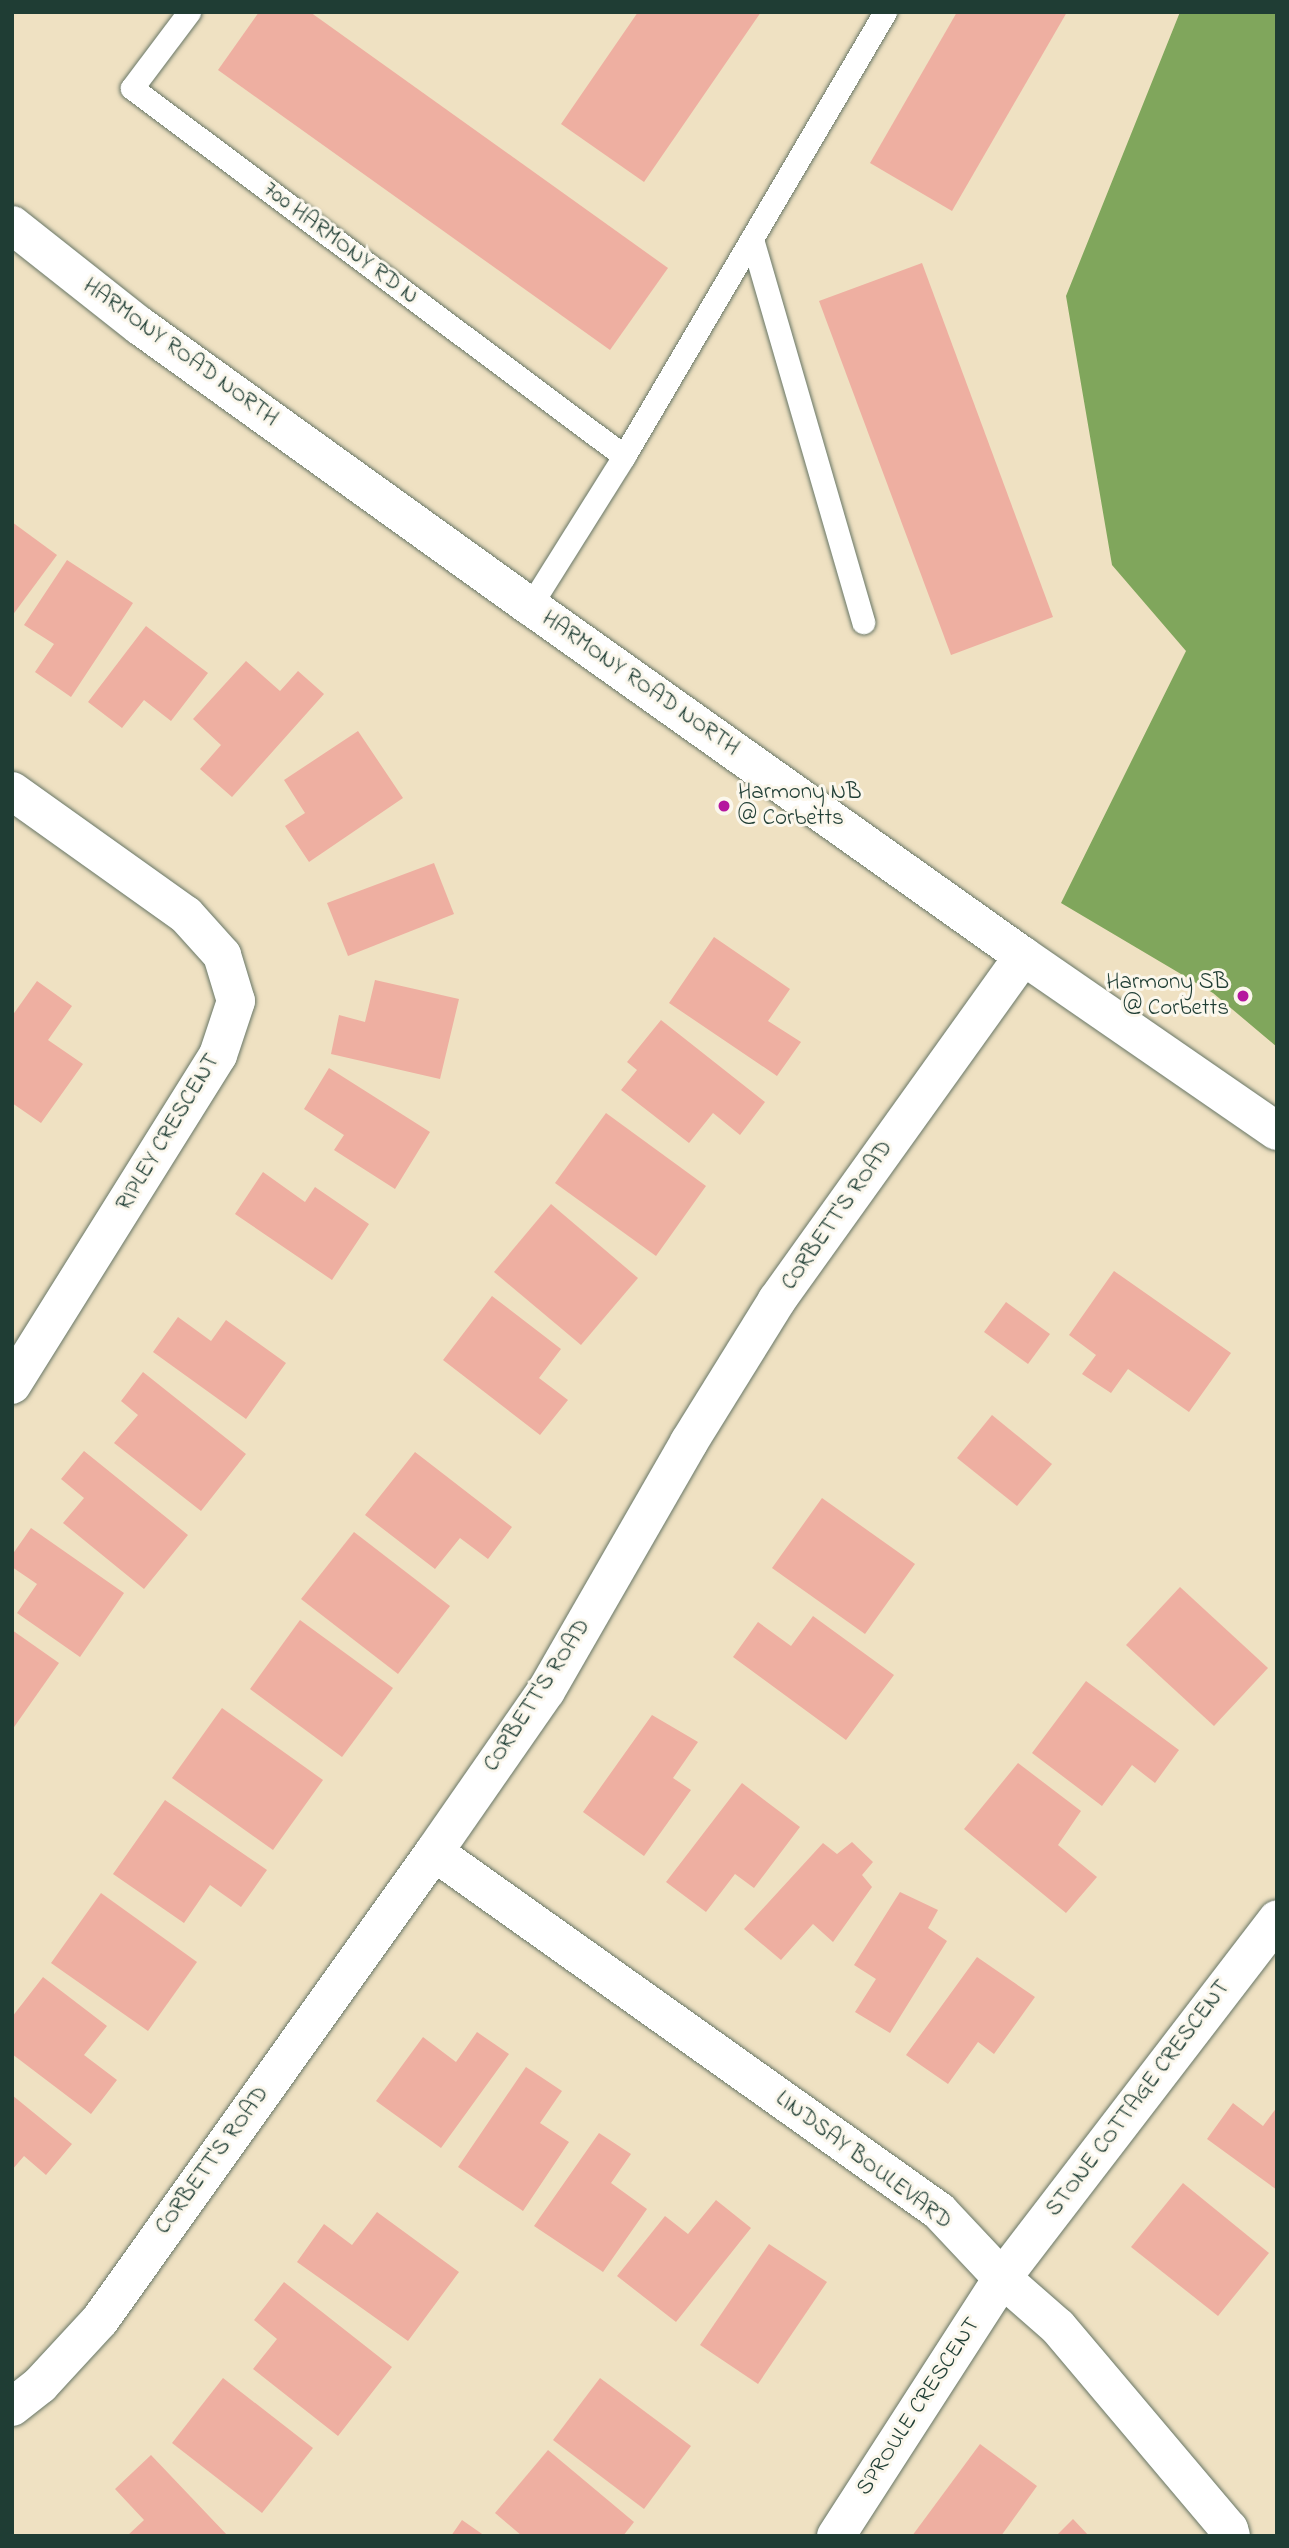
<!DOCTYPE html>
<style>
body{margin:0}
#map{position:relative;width:1289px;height:2548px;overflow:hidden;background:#efe1c2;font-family:"Indie Flower",sans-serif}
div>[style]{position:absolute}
.forest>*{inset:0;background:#80a65c}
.building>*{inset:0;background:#eeafa1}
.roads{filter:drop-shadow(0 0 2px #687666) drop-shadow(0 0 2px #687666)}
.lane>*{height:23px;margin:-11.5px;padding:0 11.5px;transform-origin:11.5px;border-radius:11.5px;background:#fff}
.street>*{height:38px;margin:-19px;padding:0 19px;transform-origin:19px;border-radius:19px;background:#fff}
.secondary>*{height:38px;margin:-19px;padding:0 19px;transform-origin:19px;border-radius:19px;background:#fff}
.dots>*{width:19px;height:19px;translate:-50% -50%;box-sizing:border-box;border:4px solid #fbf7ec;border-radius:50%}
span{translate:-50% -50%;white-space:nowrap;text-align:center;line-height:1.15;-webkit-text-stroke:6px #fbf7ec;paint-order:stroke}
.street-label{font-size:23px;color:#1f3d34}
.poi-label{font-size:23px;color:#1f3d34}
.left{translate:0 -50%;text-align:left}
.right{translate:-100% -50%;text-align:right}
.frame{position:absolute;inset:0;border:14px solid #1f3d34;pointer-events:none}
</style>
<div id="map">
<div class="forest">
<div style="clip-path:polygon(1180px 12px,1277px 12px,1277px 1047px,1213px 993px,1061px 903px,1186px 651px,1112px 565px,1066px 296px)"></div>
</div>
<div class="building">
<div style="clip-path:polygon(259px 12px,310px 12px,668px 268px,610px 350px,218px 70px)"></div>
<div style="clip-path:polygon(638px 12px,761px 12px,644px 182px,561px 124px)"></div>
<div style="clip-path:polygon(957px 12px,1067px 12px,952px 211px,870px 163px)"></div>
<div style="clip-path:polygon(922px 263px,1053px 617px,951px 655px,819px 301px)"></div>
<div style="clip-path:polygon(12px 522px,57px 555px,12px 616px)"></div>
<div style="clip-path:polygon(67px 560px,133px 603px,71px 697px,35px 672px,54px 644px,24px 625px)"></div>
<div style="clip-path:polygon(146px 626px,208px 673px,171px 721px,144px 700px,122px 728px,88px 702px)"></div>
<div style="clip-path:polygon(246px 661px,280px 691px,298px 671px,324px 694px,232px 797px,200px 769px,221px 745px,193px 719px)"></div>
<div style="clip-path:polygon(358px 731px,403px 798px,309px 862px,285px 826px,305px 813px,284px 780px)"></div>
<div style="clip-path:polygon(434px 863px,454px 914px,348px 956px,327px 903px)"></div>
<div style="clip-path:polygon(714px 937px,790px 989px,768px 1021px,801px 1042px,777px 1076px,669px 1003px)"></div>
<div style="clip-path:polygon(375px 980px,459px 999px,440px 1079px,331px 1054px,339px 1015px,365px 1022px)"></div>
<div style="clip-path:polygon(37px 981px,72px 1006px,48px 1040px,83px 1064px,41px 1123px,12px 1103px,12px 1016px)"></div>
<div style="clip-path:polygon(661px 1020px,765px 1102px,740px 1135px,713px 1113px,689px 1143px,621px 1090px,637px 1070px,627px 1062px)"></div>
<div style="clip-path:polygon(329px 1068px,430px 1132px,395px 1189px,334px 1150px,344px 1135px,304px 1109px)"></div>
<div style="clip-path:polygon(606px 1113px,706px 1186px,656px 1256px,555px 1183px)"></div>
<div style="clip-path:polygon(263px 1172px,305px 1202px,315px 1187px,369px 1224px,332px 1280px,235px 1214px)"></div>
<div style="clip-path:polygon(551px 1204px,638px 1278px,581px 1345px,494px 1272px)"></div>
<div style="clip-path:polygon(1114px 1271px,1231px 1353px,1189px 1412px,1128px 1369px,1111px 1393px,1082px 1374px,1096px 1355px,1069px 1335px)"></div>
<div style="clip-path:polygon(492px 1296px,561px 1349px,539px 1378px,568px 1400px,540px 1435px,443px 1360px)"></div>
<div style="clip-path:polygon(1006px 1302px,1050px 1334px,1028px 1364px,984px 1332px)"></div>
<div style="clip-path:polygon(178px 1317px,211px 1341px,226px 1320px,286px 1363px,246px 1419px,153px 1352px)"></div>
<div style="clip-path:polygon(143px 1372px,246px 1454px,201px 1511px,114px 1443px,138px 1415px,121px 1401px)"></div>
<div style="clip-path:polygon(992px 1415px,1052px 1464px,1017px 1506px,957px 1458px)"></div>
<div style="clip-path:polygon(84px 1451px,188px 1535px,144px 1589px,63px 1523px,84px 1498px,61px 1479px)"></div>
<div style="clip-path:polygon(415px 1452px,512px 1527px,488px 1559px,460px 1538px,435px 1569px,365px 1515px)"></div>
<div style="clip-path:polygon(822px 1498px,915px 1564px,865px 1634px,772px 1568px)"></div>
<div style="clip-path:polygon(31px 1528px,124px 1593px,80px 1657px,17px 1613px,37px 1584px,12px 1567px,12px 1555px)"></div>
<div style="clip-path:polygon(354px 1532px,450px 1606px,398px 1674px,301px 1599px)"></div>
<div style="clip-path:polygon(1180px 1587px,1268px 1668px,1214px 1726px,1126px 1645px)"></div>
<div style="clip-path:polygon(813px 1616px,894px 1675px,846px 1740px,733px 1657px,758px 1622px,791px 1646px)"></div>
<div style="clip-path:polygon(300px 1620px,393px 1688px,342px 1757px,250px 1689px)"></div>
<div style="clip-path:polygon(12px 1630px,59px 1663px,12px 1730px)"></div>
<div style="clip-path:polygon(1086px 1681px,1179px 1750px,1155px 1783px,1132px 1765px,1102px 1806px,1032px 1753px)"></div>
<div style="clip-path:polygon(222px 1708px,323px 1780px,273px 1850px,172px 1778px)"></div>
<div style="clip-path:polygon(652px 1715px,698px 1742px,673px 1778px,691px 1790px,644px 1856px,583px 1812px)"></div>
<div style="clip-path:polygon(1018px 1763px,1081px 1811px,1058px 1845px,1097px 1877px,1066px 1913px,964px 1829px)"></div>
<div style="clip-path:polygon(742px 1783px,800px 1827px,754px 1888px,735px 1874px,706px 1912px,666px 1882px)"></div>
<div style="clip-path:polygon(165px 1800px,267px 1870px,241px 1907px,210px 1885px,184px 1923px,113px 1874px)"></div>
<div style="clip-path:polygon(852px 1842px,873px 1862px,862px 1875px,872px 1887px,833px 1942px,813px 1924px,781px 1960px,744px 1929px,823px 1843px,837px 1854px)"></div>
<div style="clip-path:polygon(900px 1892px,938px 1910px,928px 1928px,947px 1941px,890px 2033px,855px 2012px,876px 1979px,854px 1965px)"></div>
<div style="clip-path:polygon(101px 1893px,197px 1962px,148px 2031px,51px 1963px)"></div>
<div style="clip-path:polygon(977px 1957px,1035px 1997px,994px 2054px,978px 2042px,948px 2084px,906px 2055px)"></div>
<div style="clip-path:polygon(43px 1977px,107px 2026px,84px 2055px,117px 2080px,91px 2114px,12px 2054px,12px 2017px)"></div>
<div style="clip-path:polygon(477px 2032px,509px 2054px,441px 2148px,376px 2101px,423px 2037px,456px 2062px)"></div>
<div style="clip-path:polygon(526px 2067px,562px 2091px,540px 2123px,569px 2142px,523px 2211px,458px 2167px)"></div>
<div style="clip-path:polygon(12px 2095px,72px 2144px,46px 2175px,24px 2156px,12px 2170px)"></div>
<div style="clip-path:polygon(1233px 2103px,1263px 2126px,1277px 2107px,1277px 2190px,1207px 2139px)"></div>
<div style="clip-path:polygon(599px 2133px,631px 2154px,611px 2183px,647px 2209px,603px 2272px,534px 2226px)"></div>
<div style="clip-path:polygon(1183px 2183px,1269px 2253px,1218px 2316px,1131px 2247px)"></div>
<div style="clip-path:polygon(716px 2200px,751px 2228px,676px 2322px,617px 2276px,665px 2216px,688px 2234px)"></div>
<div style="clip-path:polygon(377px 2212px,459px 2272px,408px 2341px,297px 2262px,324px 2224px,352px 2245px)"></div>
<div style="clip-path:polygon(769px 2244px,827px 2282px,758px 2384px,700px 2345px)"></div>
<div style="clip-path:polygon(284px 2282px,392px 2367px,338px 2436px,253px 2369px,277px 2339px,254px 2320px)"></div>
<div style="clip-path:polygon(223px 2378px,313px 2448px,262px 2513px,172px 2443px)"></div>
<div style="clip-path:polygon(600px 2378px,691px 2446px,644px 2509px,553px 2440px)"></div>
<div style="clip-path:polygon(980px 2444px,1037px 2486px,1001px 2536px,912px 2536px)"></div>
<div style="clip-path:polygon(548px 2450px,634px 2522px,623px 2536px,522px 2536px,495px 2513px)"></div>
<div style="clip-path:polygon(151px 2455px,228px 2536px,127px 2536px,144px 2520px,115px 2489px)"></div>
<div style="clip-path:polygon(1073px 2519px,1089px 2536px,1056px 2536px)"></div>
<div style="clip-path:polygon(462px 2520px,485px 2536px,451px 2536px)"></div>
</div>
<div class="roads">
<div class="lane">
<div style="left:189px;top:12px;width:95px;rotate:126.9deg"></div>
<div style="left:132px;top:88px;width:614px;rotate:36.8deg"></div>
<div style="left:752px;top:239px;width:399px;rotate:73.8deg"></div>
<div style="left:530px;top:606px;width:177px;rotate:-57.9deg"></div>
<div style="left:624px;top:456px;width:515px;rotate:-59.55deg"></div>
</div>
<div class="street">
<div style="left:12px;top:791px;width:214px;rotate:35.5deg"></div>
<div style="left:186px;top:915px;width:54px;rotate:48deg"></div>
<div style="left:222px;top:955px;width:48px;rotate:73.1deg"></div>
<div style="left:236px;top:1001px;width:57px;rotate:108.4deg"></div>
<div style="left:218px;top:1055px;width:389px;rotate:122deg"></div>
<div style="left:434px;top:1852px;width:620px;rotate:35.41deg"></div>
<div style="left:939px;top:2211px;width:92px;rotate:46.8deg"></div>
<div style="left:1002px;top:2278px;width:74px;rotate:41.2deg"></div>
<div style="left:1058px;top:2327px;width:265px;rotate:49.8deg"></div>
<div style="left:1229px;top:2529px;width:7px;rotate:74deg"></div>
<div style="left:12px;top:2407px;width:36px;rotate:-38deg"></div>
<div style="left:40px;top:2385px;width:88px;rotate:-47.3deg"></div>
<div style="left:100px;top:2320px;width:575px;rotate:-54.49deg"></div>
<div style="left:434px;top:1852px;width:196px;rotate:-55.2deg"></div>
<div style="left:546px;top:1691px;width:287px;rotate:-60.1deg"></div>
<div style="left:689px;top:1442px;width:167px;rotate:-58.2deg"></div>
<div style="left:777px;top:1300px;width:423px;rotate:-54.4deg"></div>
<div style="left:836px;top:2536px;width:307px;rotate:-57.2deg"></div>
<div style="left:1002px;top:2278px;width:452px;rotate:-52.5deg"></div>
</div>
<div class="secondary">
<div style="left:12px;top:225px;width:163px;rotate:38.3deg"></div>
<div style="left:140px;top:326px;width:480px;rotate:35.7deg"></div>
<div style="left:530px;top:606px;width:605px;rotate:35.37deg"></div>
<div style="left:1023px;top:956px;width:308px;rotate:34.6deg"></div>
</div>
</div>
<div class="dots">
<div style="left:724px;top:806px;background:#b5179e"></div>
<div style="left:1243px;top:996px;background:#b5179e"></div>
</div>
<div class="street-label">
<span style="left:340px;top:244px;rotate:37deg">700 HARMONY RD N</span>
<span style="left:180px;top:353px;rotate:36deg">HARMONY ROAD NORTH</span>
<span style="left:640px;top:684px;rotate:35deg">HARMONY ROAD NORTH</span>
<span style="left:169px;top:1133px;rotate:-59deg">RIPLEY CRESCENT</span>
<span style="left:838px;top:1216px;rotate:-55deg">CORBETT'S ROAD</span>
<span style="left:538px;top:1696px;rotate:-57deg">CORBETT'S ROAD</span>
<span style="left:1139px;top:2099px;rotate:-53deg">STONE COTTAGE CRESCENT</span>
<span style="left:213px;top:2161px;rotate:-54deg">CORBETT'S ROAD</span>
<span style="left:863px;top:2161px;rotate:37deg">LINDSAY BOULEVARD</span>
<span style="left:919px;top:2407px;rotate:-57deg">SPROULE CRESCENT</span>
</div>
<div class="poi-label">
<span class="left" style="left:738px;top:806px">Harmony NB<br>@ Corbetts</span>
<span class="right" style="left:1229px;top:996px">Harmony SB<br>@ Corbetts</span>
</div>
<div class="frame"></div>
</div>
